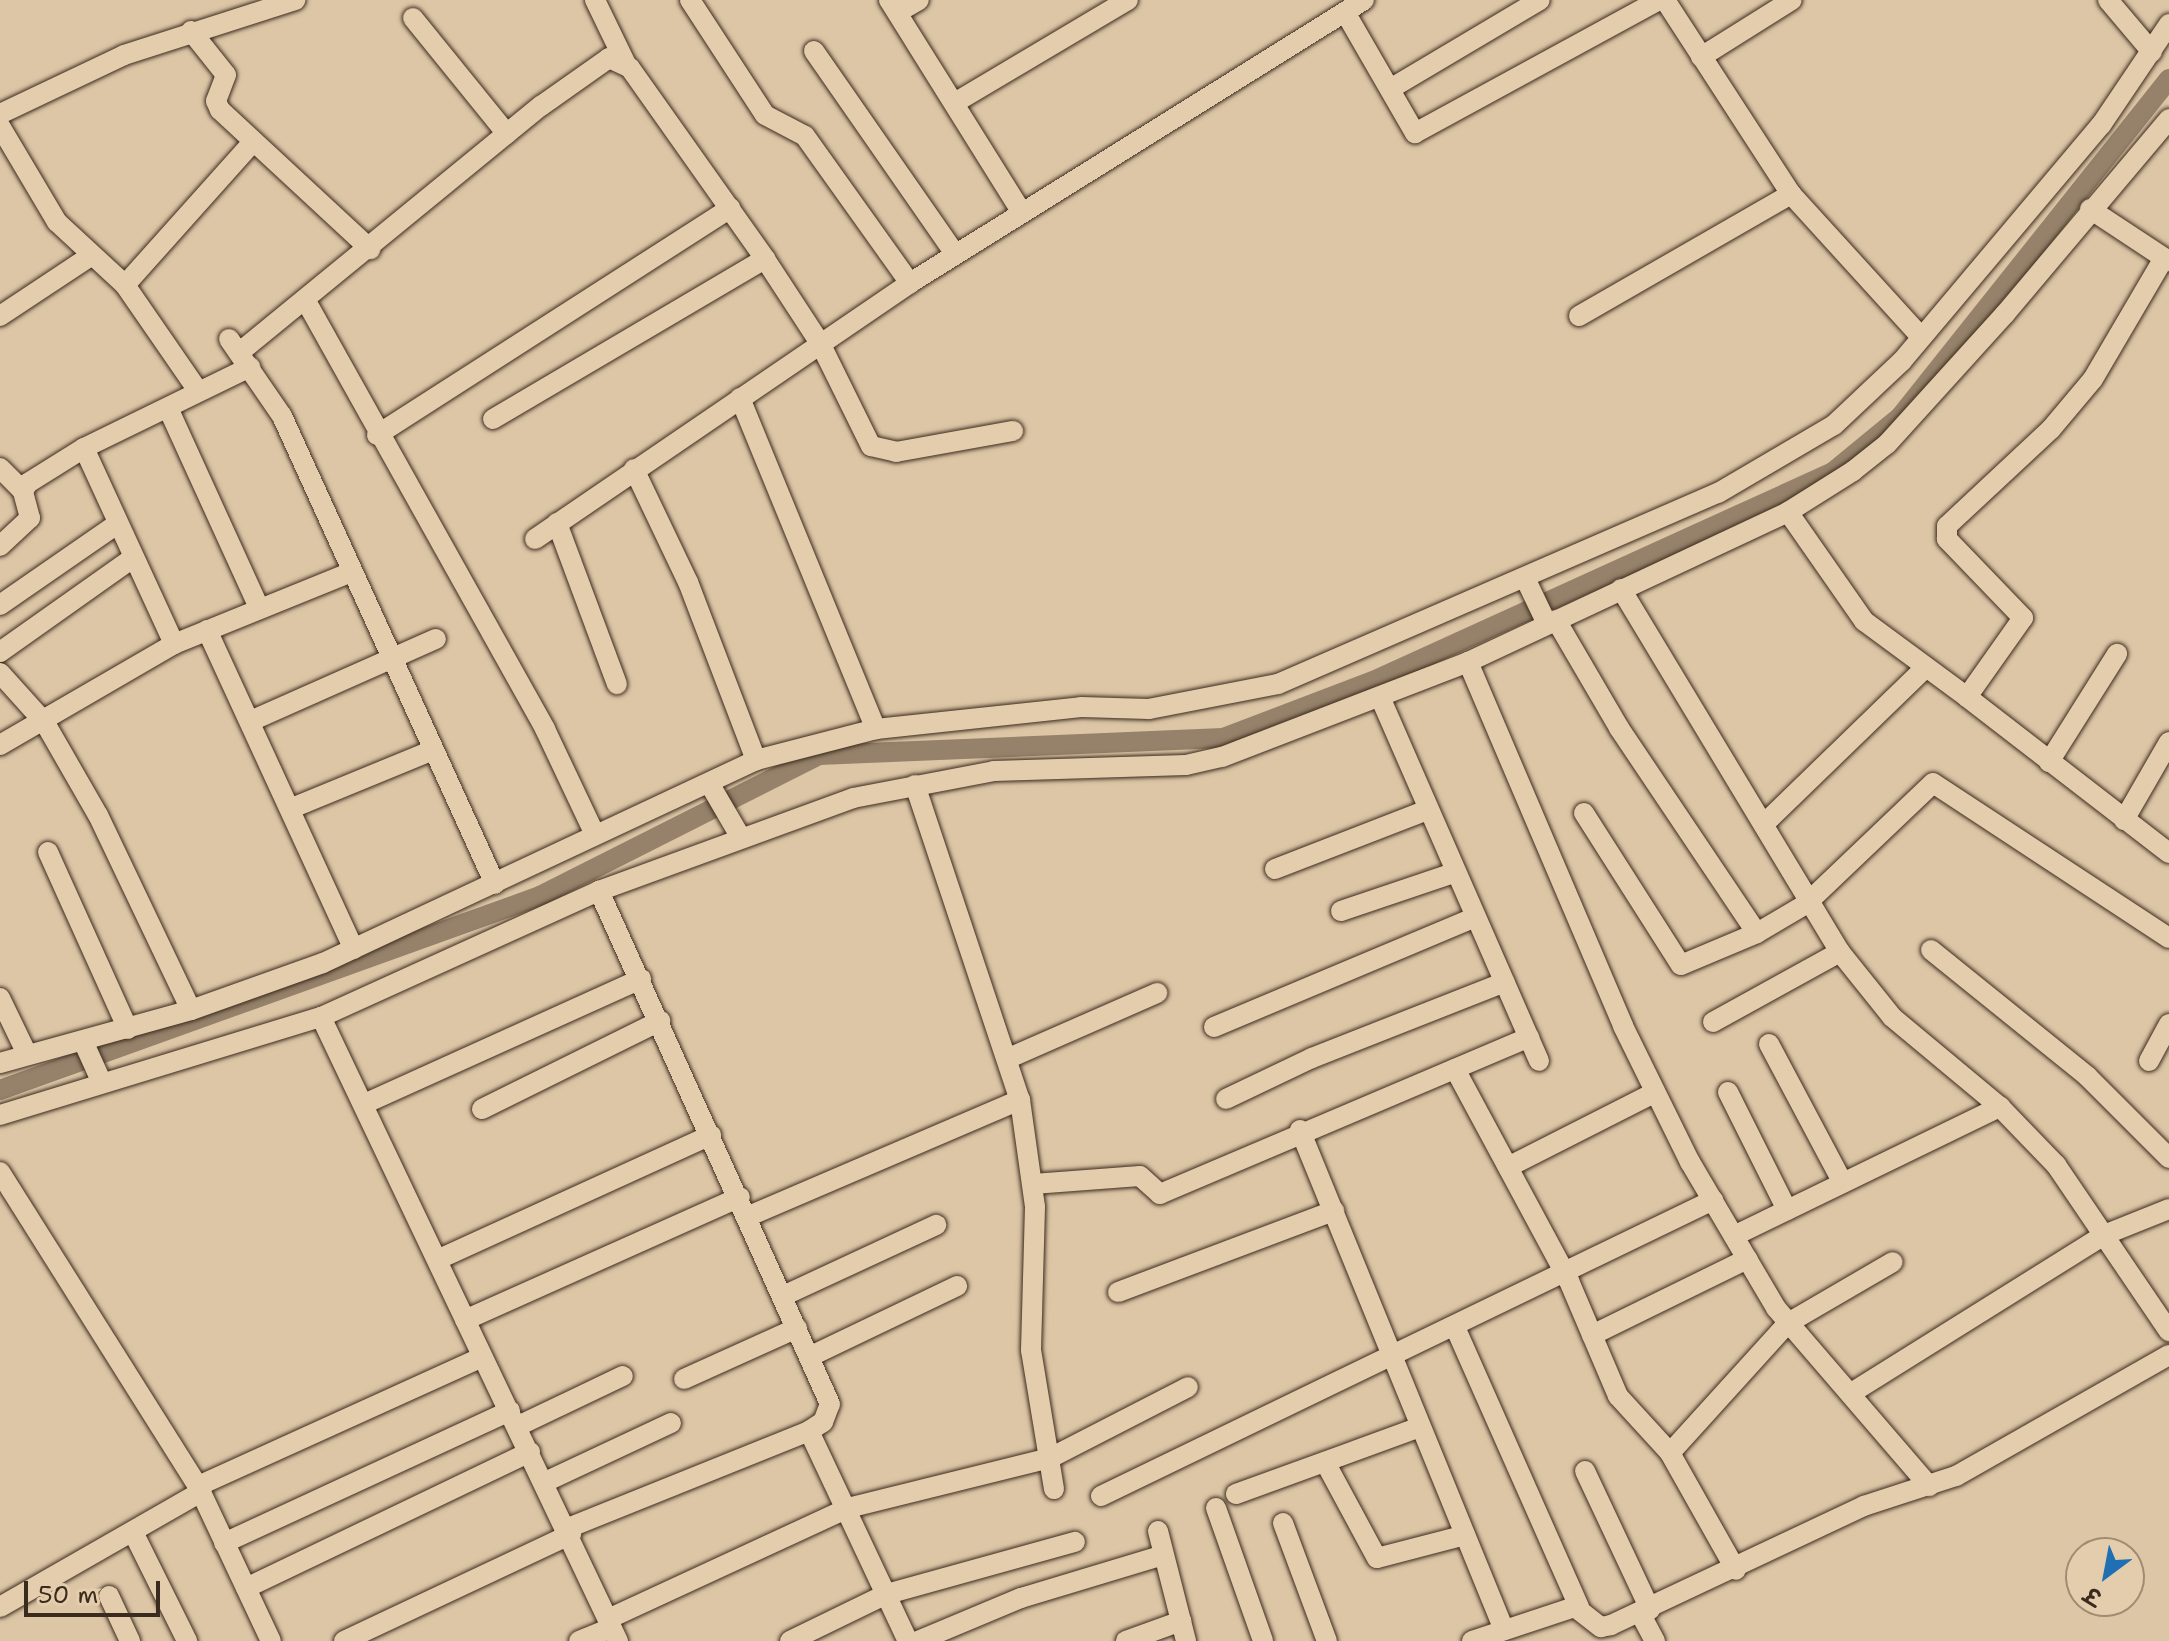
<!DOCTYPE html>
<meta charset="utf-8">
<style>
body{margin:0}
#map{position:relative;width:2169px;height:1641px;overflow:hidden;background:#dcc6a6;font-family:"Shantell Sans","Playpen Sans Deva",sans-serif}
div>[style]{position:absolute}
.canal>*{height:20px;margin:-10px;padding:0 10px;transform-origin:10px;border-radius:10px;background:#96826a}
.roads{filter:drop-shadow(0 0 2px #3b2a1e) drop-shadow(0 0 2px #3b2a1e)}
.minor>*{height:20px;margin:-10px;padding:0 10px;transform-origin:10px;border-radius:10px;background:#e3cdac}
span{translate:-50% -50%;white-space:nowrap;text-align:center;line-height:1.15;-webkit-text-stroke:8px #e3cdac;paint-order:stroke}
.north{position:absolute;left:2065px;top:1537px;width:80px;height:80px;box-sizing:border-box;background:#e3cdac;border:2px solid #a08c73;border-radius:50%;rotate:212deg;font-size:22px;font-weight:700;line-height:32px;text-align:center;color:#3b2a1e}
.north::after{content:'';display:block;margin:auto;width:28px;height:36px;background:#1f6fb2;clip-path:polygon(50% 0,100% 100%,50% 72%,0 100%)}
.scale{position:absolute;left:24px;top:1581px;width:136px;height:36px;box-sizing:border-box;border:4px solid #3b2a1e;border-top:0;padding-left:10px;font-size:24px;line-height:28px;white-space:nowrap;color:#3b2a1e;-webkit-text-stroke:6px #e3cdac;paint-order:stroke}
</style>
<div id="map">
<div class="canal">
<div style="left:0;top:1090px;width:574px;rotate:-19.76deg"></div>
<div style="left:540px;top:896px;width:313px;rotate:-26.8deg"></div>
<div style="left:819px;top:755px;width:404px;rotate:-2.4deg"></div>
<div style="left:1223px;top:738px;width:160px;rotate:-20.8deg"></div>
<div style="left:1373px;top:681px;width:505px;rotate:-24.43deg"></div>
<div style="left:1833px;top:472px;width:87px;rotate:-39.4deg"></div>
<div style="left:1900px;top:417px;width:432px;rotate:-51.5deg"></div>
</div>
<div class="roads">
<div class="minor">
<div style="left:595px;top:0;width:71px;rotate:64.2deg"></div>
<div style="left:690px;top:0;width:137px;rotate:56.9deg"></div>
<div style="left:765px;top:115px;width:45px;rotate:27.7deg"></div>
<div style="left:805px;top:136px;width:181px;rotate:54.5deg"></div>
<div style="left:889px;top:0;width:249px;rotate:58deg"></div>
<div style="left:1665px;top:0;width:231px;rotate:57deg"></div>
<div style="left:1791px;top:194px;width:193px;rotate:47.7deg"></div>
<div style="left:2108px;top:0;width:68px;rotate:49.8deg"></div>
<div style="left:898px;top:12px;width:24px;rotate:-30deg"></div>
<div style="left:1345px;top:12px;width:140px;rotate:60deg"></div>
<div style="left:1415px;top:133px;width:278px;rotate:-28.6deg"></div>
<div style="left:413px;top:18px;width:149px;rotate:51deg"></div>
<div style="left:191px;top:31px;width:56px;rotate:51.5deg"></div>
<div style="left:226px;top:75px;width:28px;rotate:111deg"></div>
<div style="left:216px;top:101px;width:10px;rotate:66deg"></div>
<div style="left:220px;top:110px;width:205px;rotate:42.8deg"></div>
<div style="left:814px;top:51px;width:247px;rotate:55.2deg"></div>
<div style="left:1701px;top:57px;width:107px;rotate:-32.1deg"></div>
<div style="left:1390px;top:89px;width:174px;rotate:-30.7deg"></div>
<div style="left:956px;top:102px;width:200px;rotate:-30.7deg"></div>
<div style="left:0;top:114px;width:137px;rotate:-25.4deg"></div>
<div style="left:124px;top:55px;width:180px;rotate:-17.8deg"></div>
<div style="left:0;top:126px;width:112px;rotate:59.3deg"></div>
<div style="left:57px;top:222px;width:93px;rotate:42.8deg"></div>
<div style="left:125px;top:285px;width:129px;rotate:55.4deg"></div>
<div style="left:2090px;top:209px;width:95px;rotate:33.4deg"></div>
<div style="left:125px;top:285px;width:191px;rotate:-48.2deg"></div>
<div style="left:306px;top:301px;width:490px;rotate:60.8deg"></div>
<div style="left:545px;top:729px;width:117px;rotate:64.7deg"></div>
<div style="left:0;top:316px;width:107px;rotate:-33.5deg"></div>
<div style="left:1579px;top:316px;width:245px;rotate:-29.9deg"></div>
<div style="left:229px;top:339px;width:93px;rotate:55.5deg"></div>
<div style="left:282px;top:416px;width:514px;rotate:65.53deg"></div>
<div style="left:240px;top:352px;width:389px;rotate:-39.3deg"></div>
<div style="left:541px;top:106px;width:83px;rotate:-35.2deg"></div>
<div style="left:609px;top:58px;width:23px;rotate:25deg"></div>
<div style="left:630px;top:68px;width:234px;rotate:54.7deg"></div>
<div style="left:765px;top:259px;width:100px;rotate:56.8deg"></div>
<div style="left:820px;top:343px;width:115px;rotate:63.7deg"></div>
<div style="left:871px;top:446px;width:26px;rotate:13deg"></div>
<div style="left:896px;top:452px;width:119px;rotate:-10.2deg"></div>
<div style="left:740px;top:398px;width:358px;rotate:67.7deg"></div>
<div style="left:168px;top:408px;width:220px;rotate:65.5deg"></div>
<div style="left:493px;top:419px;width:316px;rotate:-30.5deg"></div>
<div style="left:377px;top:435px;width:420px;rotate:-32.7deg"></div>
<div style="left:84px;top:448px;width:216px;rotate:65.3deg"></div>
<div style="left:0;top:468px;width:33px;rotate:45deg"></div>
<div style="left:634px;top:469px;width:125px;rotate:64.5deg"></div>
<div style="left:688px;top:582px;width:191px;rotate:69.1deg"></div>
<div style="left:1788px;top:512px;width:133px;rotate:55.1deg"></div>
<div style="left:1864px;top:621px;width:128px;rotate:36.4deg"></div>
<div style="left:1967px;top:697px;width:97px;rotate:-54.7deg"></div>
<div style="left:2023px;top:618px;width:110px;rotate:-133.9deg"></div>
<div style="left:1947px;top:539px;width:13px;rotate:-90deg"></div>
<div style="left:1947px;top:526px;width:142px;rotate:-43deg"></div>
<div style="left:2051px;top:429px;width:65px;rotate:-50deg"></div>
<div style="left:2093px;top:379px;width:140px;rotate:-59.6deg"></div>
<div style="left:557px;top:523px;width:172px;rotate:69.6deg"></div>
<div style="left:535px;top:539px;width:454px;rotate:-34.3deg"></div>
<div style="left:910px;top:283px;width:535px;rotate:-31.94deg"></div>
<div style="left:0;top:546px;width:41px;rotate:-43deg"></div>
<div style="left:30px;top:518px;width:28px;rotate:-105deg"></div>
<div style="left:23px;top:491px;width:9px;rotate:-58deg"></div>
<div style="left:28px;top:483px;width:66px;rotate:-32deg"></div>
<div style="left:84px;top:448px;width:185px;rotate:-26deg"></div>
<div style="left:1525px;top:578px;width:51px;rotate:64.4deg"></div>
<div style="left:1621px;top:589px;width:424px;rotate:58.9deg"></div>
<div style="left:1840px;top:952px;width:83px;rotate:51.3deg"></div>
<div style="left:1892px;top:1017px;width:141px;rotate:39.8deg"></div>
<div style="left:2000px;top:1107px;width:81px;rotate:46deg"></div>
<div style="left:2056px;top:1165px;width:201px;rotate:55.8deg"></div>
<div style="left:0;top:605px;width:142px;rotate:-34.7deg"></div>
<div style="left:1556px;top:620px;width:125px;rotate:59.7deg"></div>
<div style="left:1619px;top:728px;width:247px;rotate:56.1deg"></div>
<div style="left:207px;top:630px;width:351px;rotate:65.3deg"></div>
<div style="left:0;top:652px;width:163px;rotate:-35.3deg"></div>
<div style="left:1468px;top:662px;width:396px;rotate:66.9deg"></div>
<div style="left:1623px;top:1026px;width:152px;rotate:63.8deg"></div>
<div style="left:1690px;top:1162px;width:169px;rotate:59.5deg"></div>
<div style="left:1776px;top:1308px;width:235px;rotate:49.3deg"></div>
<div style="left:0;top:673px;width:67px;rotate:48deg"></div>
<div style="left:45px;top:723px;width:106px;rotate:60.1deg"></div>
<div style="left:98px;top:815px;width:216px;rotate:64.5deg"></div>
<div style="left:1380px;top:697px;width:397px;rotate:66.4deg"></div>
<div style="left:1967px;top:697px;width:255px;rotate:37.7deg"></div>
<div style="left:253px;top:720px;width:200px;rotate:-23.9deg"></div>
<div style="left:0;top:745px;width:201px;rotate:-30.1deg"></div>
<div style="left:174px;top:644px;width:191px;rotate:-22.1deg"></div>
<div style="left:2049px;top:762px;width:128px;rotate:-57.8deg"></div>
<div style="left:709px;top:783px;width:64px;rotate:59.8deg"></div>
<div style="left:915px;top:785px;width:332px;rotate:71.6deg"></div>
<div style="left:1020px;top:1100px;width:108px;rotate:82deg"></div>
<div style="left:1035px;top:1207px;width:143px;rotate:91.6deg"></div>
<div style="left:1031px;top:1350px;width:141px;rotate:80.6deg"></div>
<div style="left:292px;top:808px;width:150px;rotate:-22.3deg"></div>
<div style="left:1584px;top:813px;width:180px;rotate:57.5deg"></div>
<div style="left:1681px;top:965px;width:82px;rotate:-22.8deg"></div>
<div style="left:1757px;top:933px;width:57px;rotate:-30.6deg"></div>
<div style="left:1806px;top:904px;width:175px;rotate:-43.6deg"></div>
<div style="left:1933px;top:783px;width:282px;rotate:33.3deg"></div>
<div style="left:2124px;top:820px;width:90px;rotate:-60deg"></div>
<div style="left:1765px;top:823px;width:221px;rotate:-44.1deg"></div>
<div style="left:48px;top:852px;width:194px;rotate:65.7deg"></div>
<div style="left:1275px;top:869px;width:163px;rotate:-21.2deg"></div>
<div style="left:1341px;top:911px;width:118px;rotate:-18.7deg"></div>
<div style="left:1931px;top:950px;width:201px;rotate:38.9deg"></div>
<div style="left:2087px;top:1076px;width:116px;rotate:45deg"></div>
<div style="left:0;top:998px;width:62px;rotate:64.3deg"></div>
<div style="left:321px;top:1017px;width:691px;rotate:64.55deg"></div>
<div style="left:1713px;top:1022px;width:145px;rotate:-28.9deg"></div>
<div style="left:1214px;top:1027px;width:281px;rotate:-22.8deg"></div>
<div style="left:83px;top:1041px;width:46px;rotate:65.7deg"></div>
<div style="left:1769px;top:1044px;width:157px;rotate:62deg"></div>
<div style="left:1009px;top:1058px;width:162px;rotate:-23.7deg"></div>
<div style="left:2149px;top:1061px;width:42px;rotate:-61.6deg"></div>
<div style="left:0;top:1063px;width:198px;rotate:-15.5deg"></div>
<div style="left:191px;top:1010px;width:140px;rotate:-19.6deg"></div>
<div style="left:323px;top:963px;width:478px;rotate:-25.1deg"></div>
<div style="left:756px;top:760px;width:124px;rotate:-14.5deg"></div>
<div style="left:876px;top:729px;width:206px;rotate:-6.1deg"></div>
<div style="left:1081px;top:707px;width:68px;rotate:1.7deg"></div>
<div style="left:1149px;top:709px;width:131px;rotate:-11deg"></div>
<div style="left:1278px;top:684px;width:480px;rotate:-23.5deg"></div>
<div style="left:1718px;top:493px;width:134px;rotate:-30.4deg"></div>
<div style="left:1834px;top:425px;width:93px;rotate:-43.3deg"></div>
<div style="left:1902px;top:361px;width:309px;rotate:-49.9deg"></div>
<div style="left:2101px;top:125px;width:122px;rotate:-56deg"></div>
<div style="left:1455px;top:1069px;width:241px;rotate:61.7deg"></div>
<div style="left:1569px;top:1281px;width:125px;rotate:66.9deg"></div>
<div style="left:1618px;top:1396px;width:77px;rotate:47.6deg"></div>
<div style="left:1670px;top:1453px;width:176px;rotate:-47.8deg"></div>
<div style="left:1788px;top:1323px;width:121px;rotate:-30.2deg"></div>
<div style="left:1728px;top:1092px;width:132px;rotate:63.4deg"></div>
<div style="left:1226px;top:1099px;width:95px;rotate:-25.5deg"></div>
<div style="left:1312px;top:1058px;width:207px;rotate:-21.5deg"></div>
<div style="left:364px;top:1104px;width:304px;rotate:-24.3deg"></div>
<div style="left:482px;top:1109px;width:199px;rotate:-26.3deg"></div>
<div style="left:0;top:1115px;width:336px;rotate:-17deg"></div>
<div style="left:321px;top:1017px;width:305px;rotate:-24.4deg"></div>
<div style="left:599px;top:891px;width:270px;rotate:-20.1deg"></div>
<div style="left:853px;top:798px;width:144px;rotate:-10.8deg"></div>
<div style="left:994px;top:771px;width:192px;rotate:-1.8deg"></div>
<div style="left:1186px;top:765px;width:37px;rotate:-13deg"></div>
<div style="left:1222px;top:757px;width:264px;rotate:-21.1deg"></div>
<div style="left:1468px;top:662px;width:353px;rotate:-25.1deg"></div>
<div style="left:1788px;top:512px;width:77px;rotate:-32.2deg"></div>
<div style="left:1853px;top:471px;width:43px;rotate:-38.5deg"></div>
<div style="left:1887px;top:444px;width:176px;rotate:-47.8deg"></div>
<div style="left:2005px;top:314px;width:255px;rotate:-49.9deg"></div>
<div style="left:1300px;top:1130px;width:540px;rotate:67.8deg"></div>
<div style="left:1508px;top:1167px;width:164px;rotate:-26.9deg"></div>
<div style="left:0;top:1172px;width:371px;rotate:57.8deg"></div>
<div style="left:198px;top:1486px;width:171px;rotate:64.8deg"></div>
<div style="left:1033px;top:1184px;width:107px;rotate:-4.3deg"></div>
<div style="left:1140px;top:1176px;width:27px;rotate:42deg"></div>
<div style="left:1160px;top:1194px;width:401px;rotate:-23deg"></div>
<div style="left:749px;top:1216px;width:295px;rotate:-23.2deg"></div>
<div style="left:1734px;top:1236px;width:296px;rotate:-25.9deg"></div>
<div style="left:439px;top:1259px;width:299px;rotate:-24.5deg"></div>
<div style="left:1118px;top:1292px;width:231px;rotate:-20.6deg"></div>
<div style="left:783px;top:1296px;width:169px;rotate:-24.9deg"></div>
<div style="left:465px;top:1320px;width:301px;rotate:-24.1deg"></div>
<div style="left:1455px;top:1327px;width:306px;rotate:66.1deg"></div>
<div style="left:1592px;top:1335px;width:173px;rotate:-26.1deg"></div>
<div style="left:811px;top:1356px;width:162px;rotate:-25.6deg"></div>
<div style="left:684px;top:1379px;width:124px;rotate:-24.3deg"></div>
<div style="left:1853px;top:1392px;width:296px;rotate:-32deg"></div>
<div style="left:2104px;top:1235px;width:70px;rotate:-21.8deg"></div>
<div style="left:518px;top:1426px;width:116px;rotate:-25.5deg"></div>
<div style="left:809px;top:1431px;width:232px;rotate:64.8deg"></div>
<div style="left:1670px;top:1453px;width:134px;rotate:60.6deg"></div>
<div style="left:1325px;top:1462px;width:109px;rotate:61.6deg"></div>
<div style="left:1377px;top:1558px;width:91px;rotate:-14.6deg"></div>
<div style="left:1585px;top:1471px;width:153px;rotate:64.8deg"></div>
<div style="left:545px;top:1482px;width:139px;rotate:-25.1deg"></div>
<div style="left:198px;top:1486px;width:312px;rotate:-24.4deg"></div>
<div style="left:1236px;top:1494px;width:196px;rotate:-20deg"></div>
<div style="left:1101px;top:1496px;width:680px;rotate:-25.81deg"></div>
<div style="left:1216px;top:1508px;width:141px;rotate:70.5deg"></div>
<div style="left:1283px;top:1523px;width:126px;rotate:69.6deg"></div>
<div style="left:568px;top:1528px;width:260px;rotate:-21.9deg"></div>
<div style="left:809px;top:1431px;width:17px;rotate:-33deg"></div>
<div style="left:823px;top:1422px;width:19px;rotate:-69deg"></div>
<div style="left:830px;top:1404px;width:563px;rotate:-114.24deg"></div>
<div style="left:1158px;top:1531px;width:114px;rotate:75.7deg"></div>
<div style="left:133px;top:1532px;width:122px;rotate:63.6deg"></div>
<div style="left:224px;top:1543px;width:315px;rotate:-24.8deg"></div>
<div style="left:246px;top:1588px;width:315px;rotate:-25.6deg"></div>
<div style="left:109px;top:1596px;width:50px;rotate:65deg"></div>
<div style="left:0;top:1607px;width:232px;rotate:-29.8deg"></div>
<div style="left:1640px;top:1613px;width:32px;rotate:62deg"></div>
<div style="left:608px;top:1619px;width:264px;rotate:-24.8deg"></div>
<div style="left:848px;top:1508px;width:208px;rotate:-13.9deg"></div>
<div style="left:1050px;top:1458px;width:155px;rotate:-27.2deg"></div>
<div style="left:344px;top:1641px;width:251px;rotate:-25.2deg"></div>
<div style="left:579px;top:1641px;width:35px;rotate:-22deg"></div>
<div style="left:790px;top:1641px;width:108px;rotate:-25.9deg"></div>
<div style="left:887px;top:1594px;width:195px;rotate:-15.5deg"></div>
<div style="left:918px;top:1641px;width:112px;rotate:-22.7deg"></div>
<div style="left:1021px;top:1598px;width:148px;rotate:-16.8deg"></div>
<div style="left:1126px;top:1641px;width:59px;rotate:-20deg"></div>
<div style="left:1472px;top:1641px;width:108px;rotate:-18.3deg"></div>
<div style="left:1575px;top:1607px;width:33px;rotate:38deg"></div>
<div style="left:1601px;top:1627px;width:10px;rotate:-11deg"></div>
<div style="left:1611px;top:1625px;width:280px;rotate:-25.2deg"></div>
<div style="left:1864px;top:1506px;width:97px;rotate:-18.1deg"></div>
<div style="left:1956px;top:1476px;width:245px;rotate:-29.6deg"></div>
</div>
</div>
<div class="north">उ</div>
<div class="scale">50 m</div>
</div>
